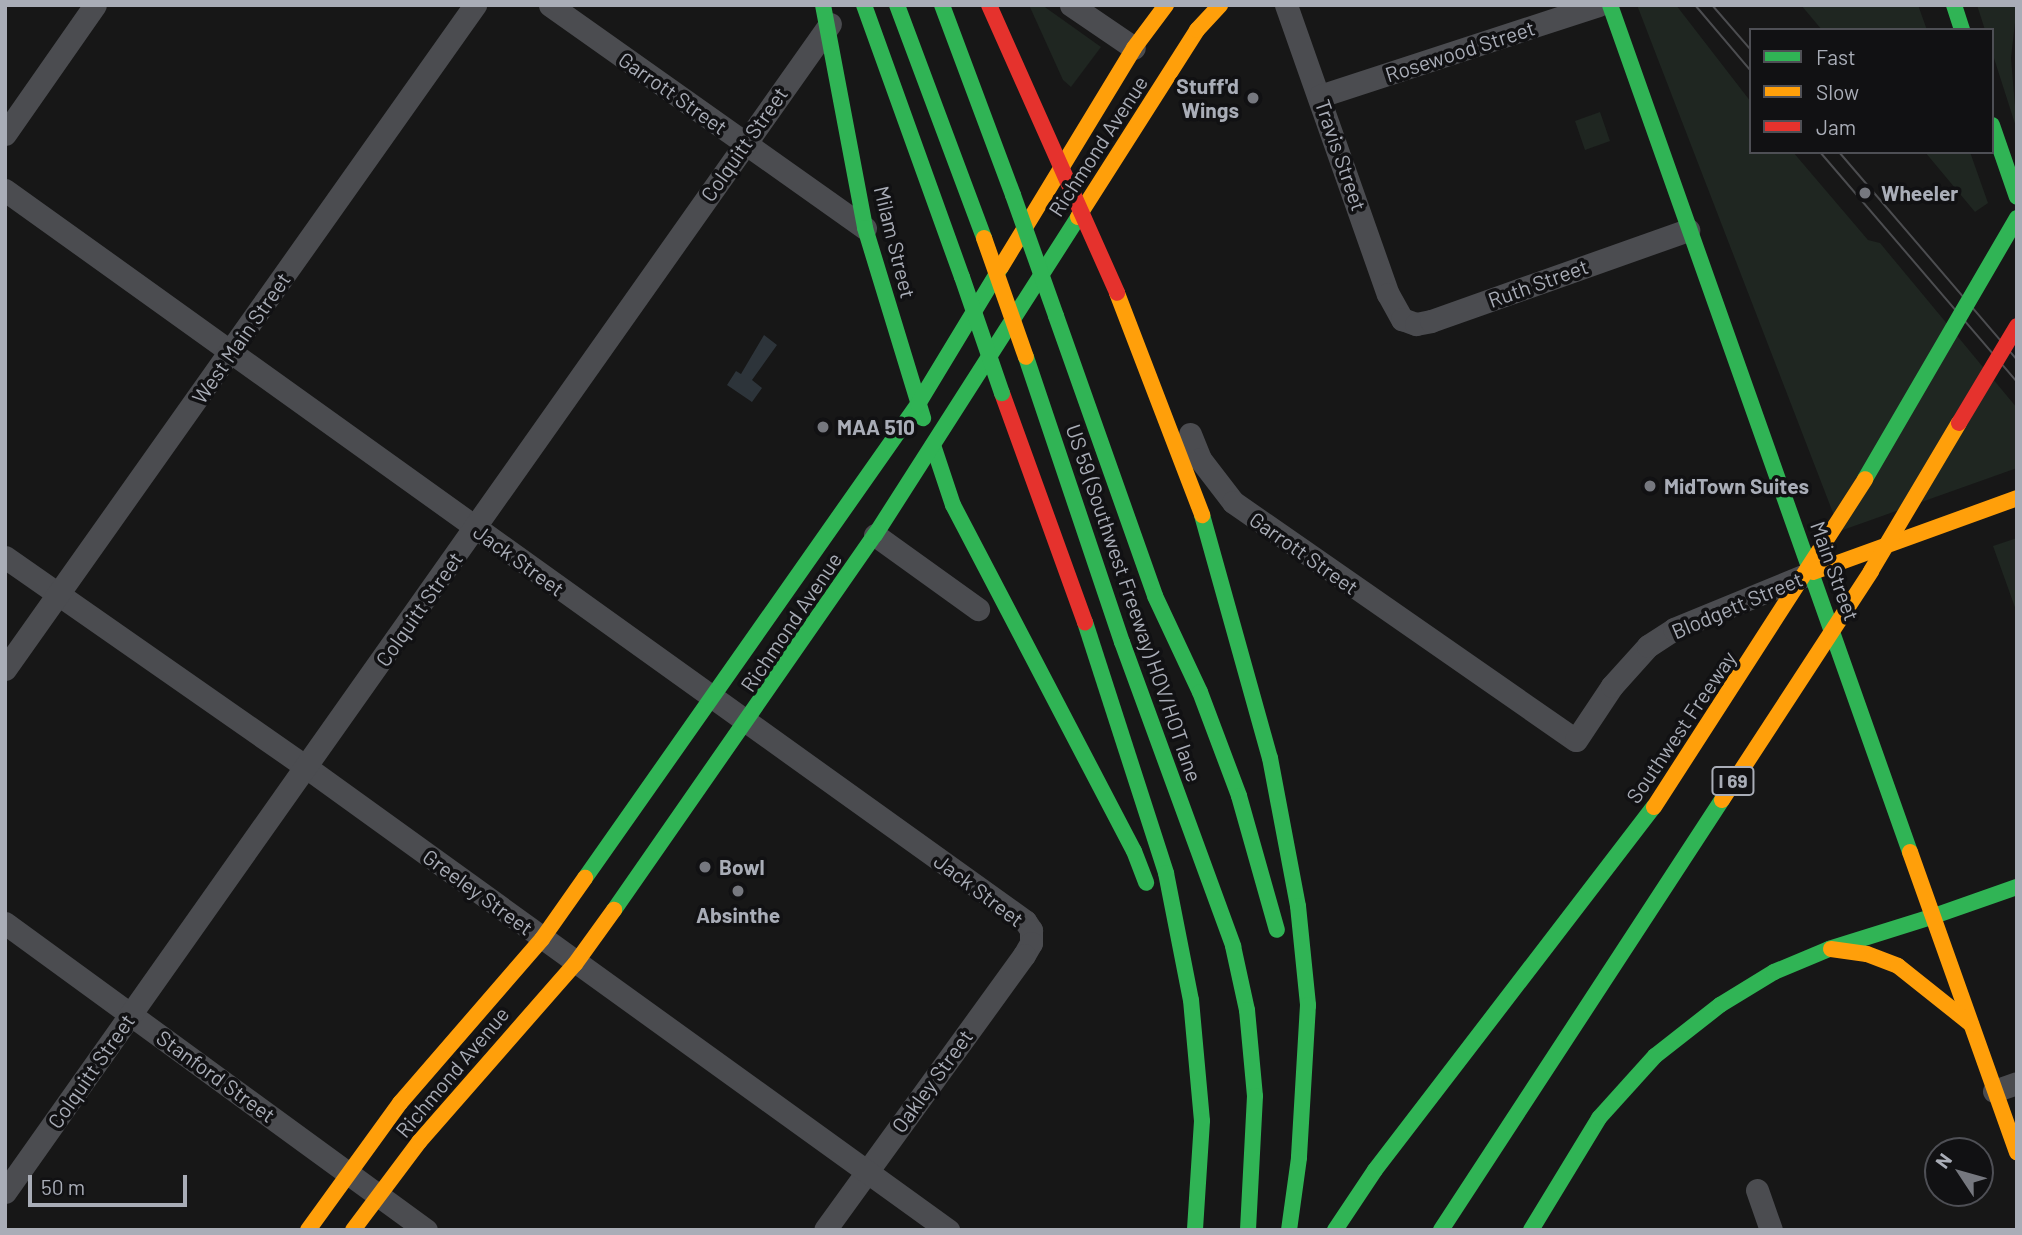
<!DOCTYPE html>
<style>
body{margin:0}
#map{position:relative;width:2022px;height:1235px;overflow:hidden;background:#171717;font-family:Barlow,sans-serif}
div>[style]{position:absolute}
.green>*{inset:0;background:#1f2621}
.water>*{inset:0;background:#2d343a}
.street>*{height:23px;margin:-11.5px;padding:0 11.5px;transform-origin:11.5px;border-radius:11.5px;background:#4b4c50}
.fast>*{height:16px;margin:-8px;padding:0 8px;transform-origin:8px;border-radius:8px;background:#30b455}
.slow>*{height:16px;margin:-8px;padding:0 8px;transform-origin:8px;border-radius:8px;background:#ff9f0a}
.jam>*{height:16px;margin:-8px;padding:0 8px;transform-origin:8px;border-radius:8px;background:#e5322d}
.tram>*{height:2px;margin:-1px;padding:0 1px;transform-origin:1px;border-radius:1px;background:#4c4d50}
.fast-bridge>*{height:16px;margin:-8px;padding:0 8px;transform-origin:8px;border-radius:8px;background:#30b455}
.slow-bridge>*{height:16px;margin:-8px;padding:0 8px;transform-origin:8px;border-radius:8px;background:#ff9f0a}
.jam-bridge>*{height:16px;margin:-8px;padding:0 8px;transform-origin:8px;border-radius:8px;background:#e5322d}
.dots>*{width:19px;height:19px;translate:-50% -50%;box-sizing:border-box;border:4px solid #111113;border-radius:50%}
span{translate:-50% -50%;white-space:nowrap;text-align:center;line-height:1.15;-webkit-text-stroke:7px #111113;paint-order:stroke}
.shield-label span{padding:2px 5px;background:#111113;border:2px solid;border-radius:5px;-webkit-text-stroke-width:0}
.shield-label{font-size:19px;color:#a9adb7;font-weight:700}
.street-label{font-size:21px;color:#a9adb7}
.poi-label{font-size:21px;color:#a9adb7;font-weight:700}
.right{translate:-100% -50%;text-align:right}
.left{translate:0 -50%;text-align:left}
.frame{position:absolute;inset:0;border:7px solid #a9adb7;pointer-events:none}
.legend{position:absolute;left:1749px;top:28px;width:245px;height:126px;box-sizing:border-box;background:#111113;border:2px solid #4e4f55;margin:0;padding:9px 12px;list-style:none;font-size:21px;color:#a9adb7}
.legend li{display:flex;align-items:center;gap:14px;height:35px}
.legend b{width:35px;border:2px solid #4e4f55}
.north{position:absolute;left:1924px;top:1137px;width:70px;height:70px;box-sizing:border-box;background:#111113;border:2px solid #4e4f55;border-radius:50%;rotate:306deg;font-size:19px;font-weight:700;line-height:28px;text-align:center;color:#a9adb7}
.north::after{content:'';display:block;margin:auto;width:24px;height:32px;background:#76787f;clip-path:polygon(50% 0,100% 100%,50% 72%,0 100%)}
.scale{position:absolute;left:28px;top:1175px;width:159px;height:32px;box-sizing:border-box;border:4px solid #a9adb7;border-top:0;padding-left:9px;font-size:21px;line-height:24px;white-space:nowrap;color:#a9adb7;-webkit-text-stroke:5px #111113;paint-order:stroke}
</style>
<div id="map">
<div class="green">
<div style="clip-path:polygon(1029px 5px,1042px 5px,1101px 47px,1071px 87px,1063px 80px)"></div>
<div style="clip-path:polygon(1637px 5px,1676px 5px,1751px 102px,1751px 152px,1793px 152px,1868px 240px,1880px 243px,2017px 408px,2017px 468px,1840px 531px)"></div>
<div style="clip-path:polygon(1801px 5px,1918px 5px,1927px 30px,1822px 30px)"></div>
<div style="clip-path:polygon(1977px 5px,2017px 5px,2011px 58px,2017px 130px,1992px 52px,1992px 30px,1985px 30px)"></div>
<div style="clip-path:polygon(1600px 112px,1610px 141px,1585px 150px,1575px 121px)"></div>
<div style="clip-path:polygon(1925px 152px,1970px 152px,1988px 203px,1975px 212px)"></div>
<div style="clip-path:polygon(2017px 538px,2017px 613px,1993px 546px)"></div>
</div>
<div class="water">
<div style="clip-path:polygon(764px 335px,777px 345px,752px 380px,762px 388px,752px 402px,727px 385px,736px 371px,741px 374px)"></div>
</div>
<div class="street">
<div style="left:550px;top:5px;width:386px;rotate:35.3deg"></div>
<div style="left:1071px;top:5px;width:76px;rotate:34.3deg"></div>
<div style="left:1286px;top:5px;width:306px;rotate:70.6deg"></div>
<div style="left:1388px;top:294px;width:29px;rotate:61deg"></div>
<div style="left:1402px;top:319px;width:15px;rotate:20deg"></div>
<div style="left:1416px;top:324px;width:15px;rotate:-11deg"></div>
<div style="left:1431px;top:321px;width:273px;rotate:-19.5deg"></div>
<div style="left:1320px;top:96px;width:293px;rotate:-18.1deg"></div>
<div style="left:5px;top:134px;width:157px;rotate:-55.1deg"></div>
<div style="left:5px;top:190px;width:1255px;rotate:35.63deg"></div>
<div style="left:1025px;top:921px;width:11px;rotate:56deg"></div>
<div style="left:1031px;top:930px;width:13px;rotate:90deg"></div>
<div style="left:1031px;top:943px;width:14px;rotate:120deg"></div>
<div style="left:1024px;top:955px;width:339px;rotate:125.9deg"></div>
<div style="left:1190px;top:434px;width:27px;rotate:68deg"></div>
<div style="left:1200px;top:459px;width:54px;rotate:52.5deg"></div>
<div style="left:1233px;top:502px;width:417px;rotate:34.8deg"></div>
<div style="left:1576px;top:740px;width:65px;rotate:-56.3deg"></div>
<div style="left:1612px;top:686px;width:54px;rotate:-48deg"></div>
<div style="left:1648px;top:646px;width:31px;rotate:-33deg"></div>
<div style="left:1674px;top:629px;width:139px;rotate:-22.3deg"></div>
<div style="left:875px;top:535px;width:127px;rotate:35.7deg"></div>
<div style="left:5px;top:557px;width:367px;rotate:34.9deg"></div>
<div style="left:306px;top:767px;width:792px;rotate:35.8deg"></div>
<div style="left:5px;top:669px;width:814px;rotate:-54.71deg"></div>
<div style="left:5px;top:923px;width:521px;rotate:36.1deg"></div>
<div style="left:1994px;top:1091px;width:24px;rotate:-19deg"></div>
<div style="left:1757px;top:1190px;width:42px;rotate:70.7deg"></div>
<div style="left:5px;top:1192px;width:1430px;rotate:-54.77deg"></div>
</div>
<div class="fast">
<div style="left:823px;top:5px;width:227px;rotate:79.3deg"></div>
<div style="left:865px;top:228px;width:199px;rotate:73deg"></div>
<div style="left:864px;top:5px;width:289px;rotate:70.2deg"></div>
<div style="left:897px;top:5px;width:249px;rotate:69.5deg"></div>
<div style="left:942px;top:5px;width:203px;rotate:69.5deg"></div>
<div style="left:1610px;top:5px;width:899px;rotate:70.5deg"></div>
<div style="left:1954px;top:5px;width:26px;rotate:72deg"></div>
<div style="left:1992px;top:125px;width:76px;rotate:70.9deg"></div>
<div style="left:1056px;top:316px;width:297px;rotate:70.5deg"></div>
<div style="left:1155px;top:596px;width:106px;rotate:64.9deg"></div>
<div style="left:1200px;top:692px;width:111px;rotate:69.4deg"></div>
<div style="left:1239px;top:796px;width:139px;rotate:74.2deg"></div>
<div style="left:1026px;top:357px;width:301px;rotate:71.4deg"></div>
<div style="left:1122px;top:642px;width:324px;rotate:69.9deg"></div>
<div style="left:1233px;top:946px;width:66px;rotate:77.7deg"></div>
<div style="left:1247px;top:1010px;width:86px;rotate:84.7deg"></div>
<div style="left:1255px;top:1096px;width:134px;rotate:93deg"></div>
<div style="left:933px;top:445px;width:63px;rotate:71.6deg"></div>
<div style="left:953px;top:505px;width:390px;rotate:62.4deg"></div>
<div style="left:1134px;top:851px;width:34px;rotate:69deg"></div>
<div style="left:1202px;top:515px;width:252px;rotate:74.4deg"></div>
<div style="left:1270px;top:758px;width:151px;rotate:79.3deg"></div>
<div style="left:1298px;top:906px;width:100px;rotate:84.2deg"></div>
<div style="left:1308px;top:1005px;width:153px;rotate:93.4deg"></div>
<div style="left:1299px;top:1158px;width:73px;rotate:97.9deg"></div>
<div style="left:1085px;top:622px;width:264px;rotate:72.1deg"></div>
<div style="left:1166px;top:873px;width:129px;rotate:78.9deg"></div>
<div style="left:1191px;top:1000px;width:121px;rotate:84.8deg"></div>
<div style="left:1202px;top:1121px;width:109px;rotate:93.7deg"></div>
<div style="left:585px;top:878px;width:579px;rotate:-54.91deg"></div>
<div style="left:918px;top:404px;width:160px;rotate:-58.8deg"></div>
<div style="left:614px;top:910px;width:457px;rotate:-55.2deg"></div>
<div style="left:875px;top:535px;width:377px;rotate:-57.4deg"></div>
<div style="left:1934px;top:916px;width:88px;rotate:-19.3deg"></div>
<div style="left:1335px;top:1230px;width:72px;rotate:-56.3deg"></div>
<div style="left:1375px;top:1170px;width:458px;rotate:-52.5deg"></div>
<div style="left:1531px;top:1230px;width:131px;rotate:-58.7deg"></div>
<div style="left:1599px;top:1118px;width:84px;rotate:-47.9deg"></div>
<div style="left:1655px;top:1056px;width:83px;rotate:-38.1deg"></div>
<div style="left:1720px;top:1005px;width:63px;rotate:-31.4deg"></div>
<div style="left:1774px;top:972px;width:60px;rotate:-22.7deg"></div>
<div style="left:1829px;top:949px;width:110px;rotate:-17.4deg"></div>
</div>
<div class="slow">
<div style="left:1078px;top:217px;width:222px;rotate:-57.5deg"></div>
<div style="left:1197px;top:30px;width:34px;rotate:-47deg"></div>
<div style="left:1001px;top:267px;width:256px;rotate:-58.7deg"></div>
<div style="left:1134px;top:48px;width:54px;rotate:-53.3deg"></div>
<div style="left:1117px;top:293px;width:238px;rotate:69deg"></div>
<div style="left:1813px;top:572px;width:217px;rotate:-19.9deg"></div>
<div style="left:1910px;top:852px;width:319px;rotate:70.4deg"></div>
<div style="left:1831px;top:949px;width:36px;rotate:8deg"></div>
<div style="left:1867px;top:954px;width:33px;rotate:21deg"></div>
<div style="left:1898px;top:966px;width:93px;rotate:38.5deg"></div>
<div style="left:308px;top:1230px;width:157px;rotate:-54.1deg"></div>
<div style="left:400px;top:1103px;width:217px;rotate:-49.1deg"></div>
<div style="left:542px;top:939px;width:75px;rotate:-54.8deg"></div>
<div style="left:353px;top:1230px;width:110px;rotate:-53.1deg"></div>
<div style="left:419px;top:1142px;width:237px;rotate:-48.8deg"></div>
<div style="left:575px;top:964px;width:67px;rotate:-54.2deg"></div>
</div>
<div class="jam">
<div style="left:989px;top:5px;width:315px;rotate:66deg"></div>
<div style="left:1002px;top:393px;width:244px;rotate:70.1deg"></div>
</div>
<div class="tram">
<div style="left:1695px;top:5px;width:87px;rotate:49.7deg"></div>
<div style="left:1712px;top:5px;width:60px;rotate:49.1deg"></div>
<div style="left:1820px;top:152px;width:303px;rotate:49.4deg"></div>
<div style="left:1839px;top:152px;width:274px;rotate:49.4deg"></div>
</div>
<div class="fast-bridge">
<div style="left:1013px;top:195px;width:128px;rotate:70.4deg"></div>
<div style="left:962px;top:277px;width:123px;rotate:71deg"></div>
<div style="left:1865px;top:479px;width:302px;rotate:-59.8deg"></div>
<div style="left:1441px;top:1230px;width:514px;rotate:-56.84deg"></div>
</div>
<div class="slow-bridge">
<div style="left:984px;top:238px;width:126px;rotate:70.6deg"></div>
<div style="left:1722px;top:800px;width:273px;rotate:-56.9deg"></div>
<div style="left:1871px;top:571px;width:172px;rotate:-59.3deg"></div>
<div style="left:1654px;top:807px;width:390px;rotate:-57.2deg"></div>
</div>
<div class="jam-bridge">
<div style="left:1959px;top:423px;width:113px;rotate:-59.1deg"></div>
</div>
<div class="dots">
<div style="left:1253px;top:98px;background:#76787f"></div>
<div style="left:1865px;top:193px;background:#76787f"></div>
<div style="left:823px;top:427px;background:#76787f"></div>
<div style="left:1650px;top:486px;background:#76787f"></div>
<div style="left:705px;top:867px;background:#76787f"></div>
<div style="left:738px;top:891px;background:#76787f"></div>
</div>
<div class="shield-label">
<span style="left:1733px;top:781px">I 69</span>
</div>
<div class="street-label">
<span style="left:1460px;top:51px;rotate:-18deg">Rosewood Street</span>
<span style="left:673px;top:93px;rotate:35deg">Garrott Street</span>
<span style="left:744px;top:144px;rotate:-55deg">Colquitt Street</span>
<span style="left:1098px;top:146px;rotate:-57deg">Richmond Avenue</span>
<span style="left:1341px;top:155px;rotate:71deg">Travis Street</span>
<span style="left:895px;top:242px;rotate:76deg">Milam Street</span>
<span style="left:1538px;top:283px;rotate:-20deg">Ruth Street</span>
<span style="left:241px;top:338px;rotate:-55deg">West Main Street</span>
<span style="left:1304px;top:553px;rotate:35deg">Garrott Street</span>
<span style="left:519px;top:560px;rotate:36deg">Jack Street</span>
<span style="left:1835px;top:571px;rotate:70deg">Main Street</span>
<span style="left:1134px;top:603px;rotate:71deg">US 59 (Southwest Freeway) HOV/HOT lane</span>
<span style="left:1737px;top:605px;rotate:-23deg">Blodgett Street</span>
<span style="left:419px;top:609px;rotate:-55deg">Colquitt Street</span>
<span style="left:791px;top:622px;rotate:-56deg">Richmond Avenue</span>
<span style="left:1681px;top:727px;rotate:-56deg">Southwest Freeway</span>
<span style="left:979px;top:890px;rotate:37deg">Jack Street</span>
<span style="left:478px;top:892px;rotate:36deg">Greeley Street</span>
<span style="left:91px;top:1071px;rotate:-55deg">Colquitt Street</span>
<span style="left:452px;top:1072px;rotate:-50deg">Richmond Avenue</span>
<span style="left:216px;top:1076px;rotate:36deg">Stanford Street</span>
<span style="left:932px;top:1081px;rotate:-54deg">Oakley Street</span>
</div>
<div class="poi-label">
<span class="right" style="left:1239px;top:98px">Stuff'd<br>Wings</span>
<span class="left" style="left:1881px;top:193px">Wheeler</span>
<span class="left" style="left:837px;top:427px">MAA 510</span>
<span class="left" style="left:1664px;top:486px">MidTown Suites</span>
<span class="left" style="left:719px;top:867px">Bowl</span>
<span style="left:738px;top:915px">Absinthe</span>
</div>
<div class="frame"></div>
<ul class="legend">
<li><b style="height:9px;background:#30b455"></b>Fast</li>
<li><b style="height:9px;background:#ff9f0a"></b>Slow</li>
<li><b style="height:9px;background:#e5322d"></b>Jam</li>
</ul>
<div class="north">N</div>
<div class="scale">50 m</div>
</div>
